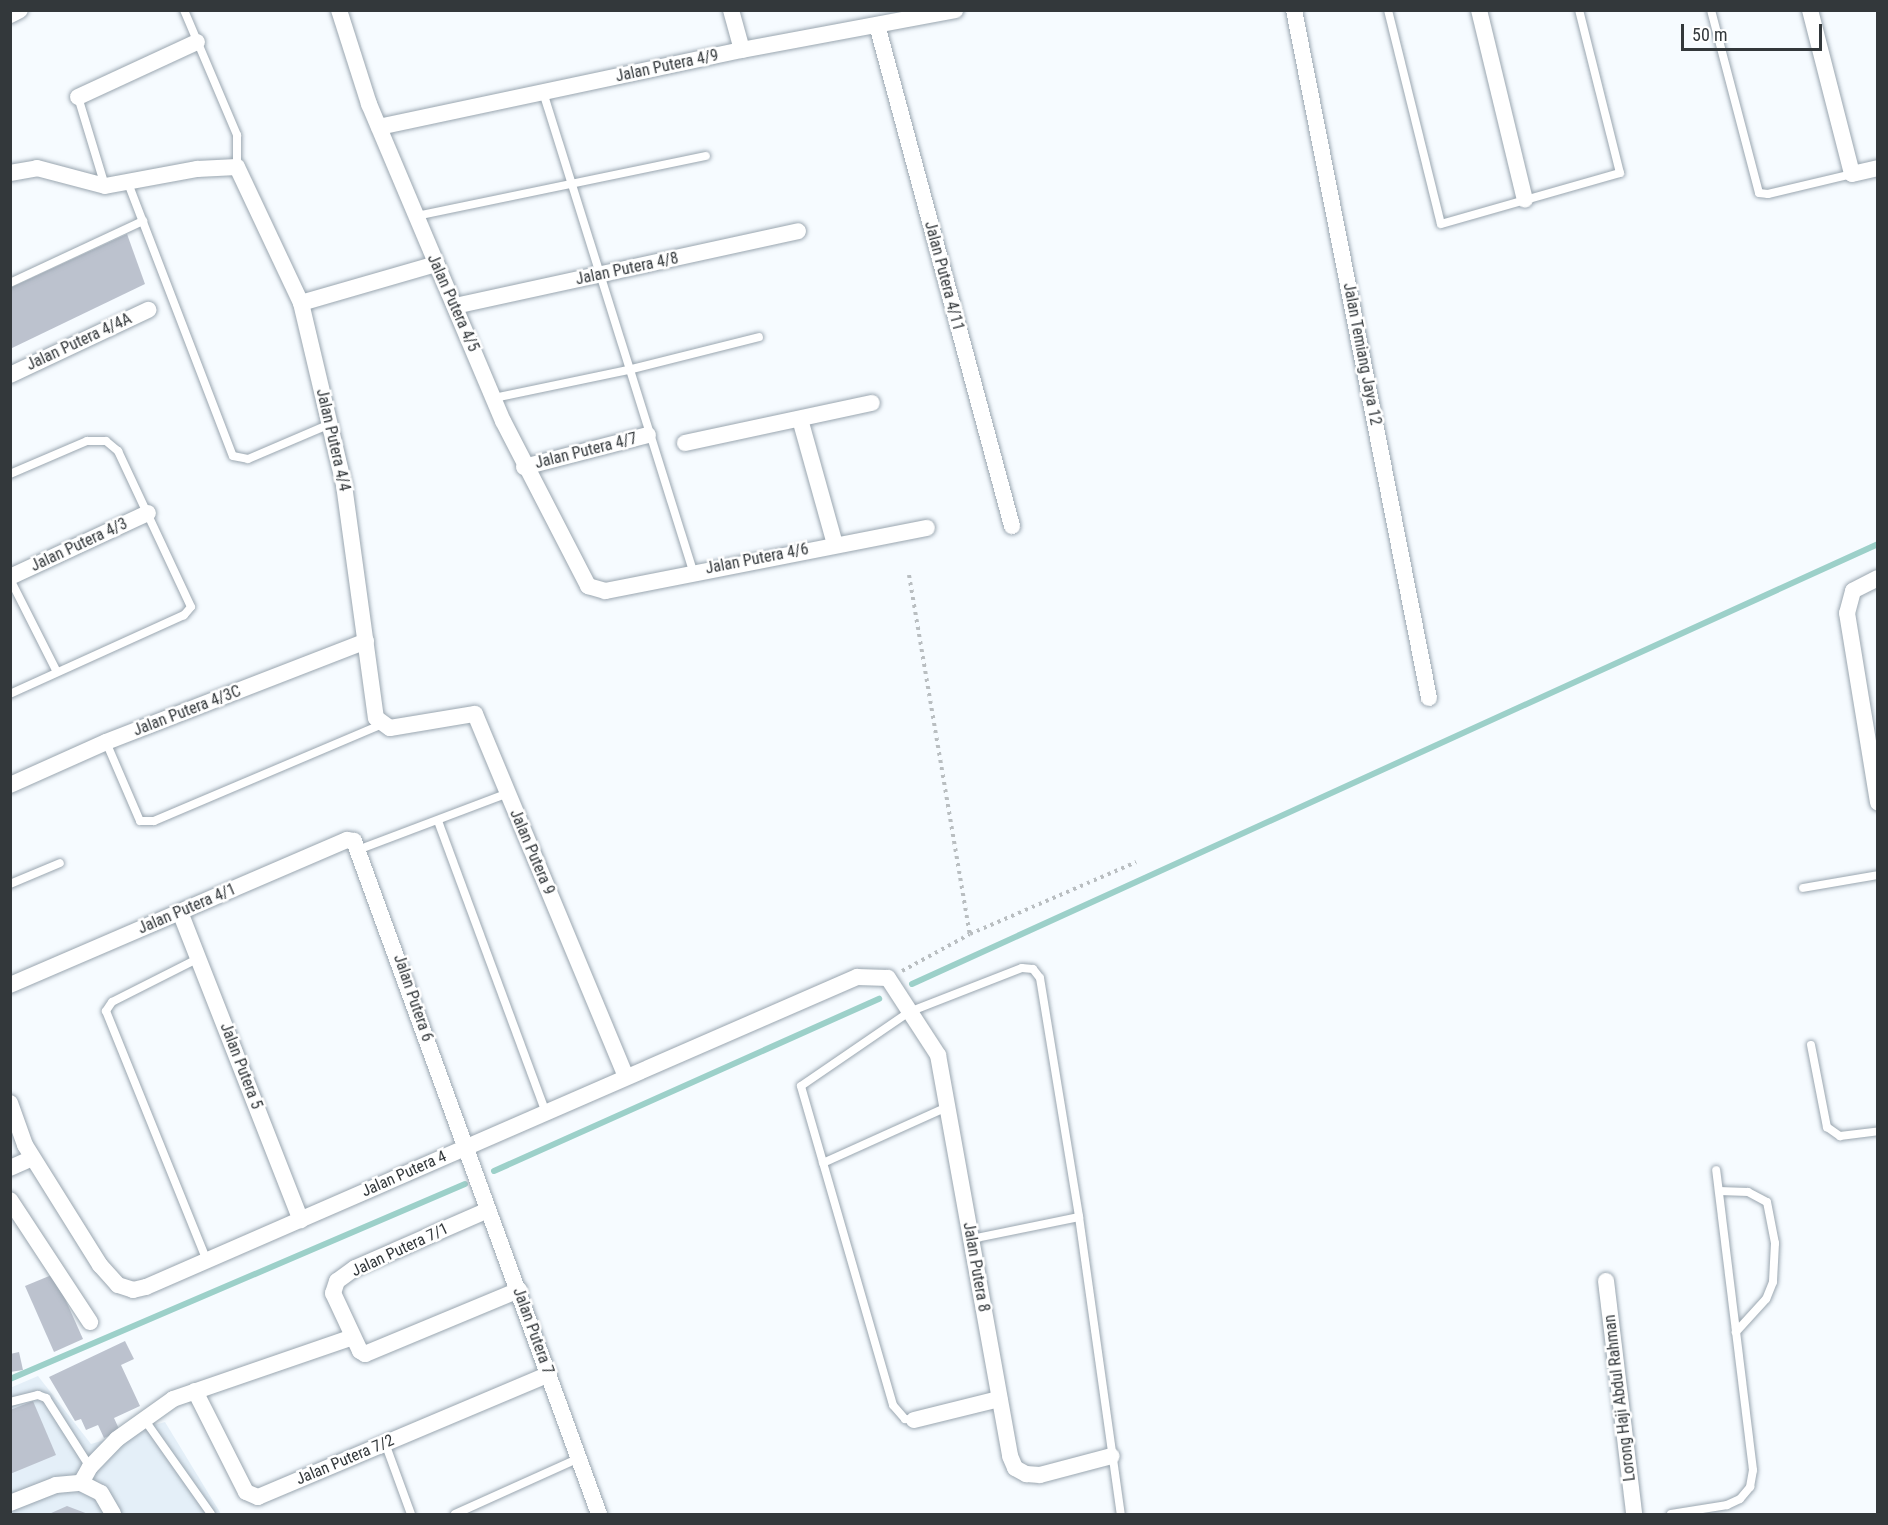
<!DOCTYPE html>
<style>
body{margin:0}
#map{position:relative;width:1888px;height:1525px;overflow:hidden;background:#f6fbff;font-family:"Roboto Condensed",sans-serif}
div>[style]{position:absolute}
.built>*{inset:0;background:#e4eff8}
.stream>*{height:6px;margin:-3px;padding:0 3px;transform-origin:3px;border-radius:3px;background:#9cd0c9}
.building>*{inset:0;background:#bcc2ce}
.path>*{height:4px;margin-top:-2px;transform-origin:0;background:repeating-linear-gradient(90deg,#b9bec1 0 3px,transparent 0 7.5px)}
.roads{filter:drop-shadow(0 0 2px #9aa6b0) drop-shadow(0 0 2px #9aa6b0)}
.lane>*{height:8px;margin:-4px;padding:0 4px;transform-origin:4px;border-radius:4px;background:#fff}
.street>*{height:16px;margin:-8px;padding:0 8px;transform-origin:8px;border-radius:8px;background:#fff}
span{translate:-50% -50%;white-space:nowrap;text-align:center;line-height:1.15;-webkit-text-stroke:5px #fff;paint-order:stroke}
.street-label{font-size:16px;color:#33383b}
.frame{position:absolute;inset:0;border:12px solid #33383b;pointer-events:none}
.scale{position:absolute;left:1681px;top:24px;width:141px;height:27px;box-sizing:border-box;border:3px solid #33383b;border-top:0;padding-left:8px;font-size:18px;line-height:21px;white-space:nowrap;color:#33383b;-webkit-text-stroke:4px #fff;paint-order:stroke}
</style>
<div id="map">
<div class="built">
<div style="clip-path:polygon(38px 1376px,91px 1444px,165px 1422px,221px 1514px,11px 1514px,10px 1388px)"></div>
</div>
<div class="stream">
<div style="left:912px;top:984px;width:1061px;rotate:-24.49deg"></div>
<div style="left:494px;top:1171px;width:422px;rotate:-24.1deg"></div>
<div style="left:10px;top:1379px;width:495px;rotate:-23.2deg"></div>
</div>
<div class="building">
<div style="clip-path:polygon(127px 234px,145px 284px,10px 349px,10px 288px)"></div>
<div style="clip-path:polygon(54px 1274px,83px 1339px,54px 1352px,25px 1286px)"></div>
<div style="clip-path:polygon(125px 1341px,134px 1359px,121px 1365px,140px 1406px,114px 1418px,120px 1431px,104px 1438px,98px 1425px,86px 1430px,81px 1419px,75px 1421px,49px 1377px)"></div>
<div style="clip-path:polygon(19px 1352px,23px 1370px,10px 1372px,10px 1354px)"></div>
<div style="clip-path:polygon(33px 1401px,56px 1455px,10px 1474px,10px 1410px)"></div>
<div style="clip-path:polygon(67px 1506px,88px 1514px,49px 1514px)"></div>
</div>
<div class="path">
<div style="left:909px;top:575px;width:364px;rotate:80.4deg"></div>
<div style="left:902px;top:971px;width:77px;rotate:-28.6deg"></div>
<div style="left:970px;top:934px;width:181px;rotate:-23.4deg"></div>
</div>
<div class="roads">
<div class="lane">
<div style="left:184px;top:10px;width:136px;rotate:67deg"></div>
<div style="left:237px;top:135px;width:32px;rotate:90deg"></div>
<div style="left:1388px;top:10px;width:220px;rotate:76.1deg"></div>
<div style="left:1441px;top:224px;width:186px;rotate:-15.9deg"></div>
<div style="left:1620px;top:173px;width:168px;rotate:-104.1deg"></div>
<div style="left:1711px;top:10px;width:189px;rotate:75.3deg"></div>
<div style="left:1759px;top:193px;width:9px;rotate:6deg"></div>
<div style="left:1768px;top:194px;width:86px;rotate:-13.4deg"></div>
<div style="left:543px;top:92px;width:502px;rotate:72.61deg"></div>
<div style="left:78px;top:97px;width:93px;rotate:73.1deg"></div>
<div style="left:128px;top:183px;width:292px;rotate:69deg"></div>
<div style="left:233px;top:456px;width:15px;rotate:11deg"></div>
<div style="left:248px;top:459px;width:89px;rotate:-23.1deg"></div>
<div style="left:416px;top:216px;width:296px;rotate:-11.7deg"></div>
<div style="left:10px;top:283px;width:147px;rotate:-25deg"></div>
<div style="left:494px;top:398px;width:137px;rotate:-11.8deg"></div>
<div style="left:628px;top:370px;width:135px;rotate:-14.1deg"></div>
<div style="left:10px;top:474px;width:84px;rotate:-23.2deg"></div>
<div style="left:87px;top:441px;width:19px"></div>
<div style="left:106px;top:441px;width:16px;rotate:40deg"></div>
<div style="left:118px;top:451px;width:172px;rotate:64.9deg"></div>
<div style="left:191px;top:607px;width:11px;rotate:131deg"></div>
<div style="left:184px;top:615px;width:191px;rotate:155.6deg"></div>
<div style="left:10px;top:579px;width:104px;rotate:63.2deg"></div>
<div style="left:106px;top:742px;width:86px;rotate:66.7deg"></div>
<div style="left:140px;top:821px;width:14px"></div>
<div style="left:154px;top:821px;width:248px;rotate:-23deg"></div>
<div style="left:438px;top:821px;width:311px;rotate:69.7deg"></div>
<div style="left:360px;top:849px;width:158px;rotate:-20.7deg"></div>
<div style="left:10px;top:884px;width:54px;rotate:-22.8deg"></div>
<div style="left:1803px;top:888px;width:76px;rotate:-9.8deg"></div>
<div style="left:199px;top:958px;width:97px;rotate:153.2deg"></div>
<div style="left:112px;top:1002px;width:11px;rotate:124deg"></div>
<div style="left:106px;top:1011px;width:270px;rotate:68deg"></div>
<div style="left:1811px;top:1045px;width:84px;rotate:79deg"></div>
<div style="left:1827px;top:1127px;width:16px;rotate:35deg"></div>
<div style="left:1840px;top:1136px;width:38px;rotate:-7deg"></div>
<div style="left:823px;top:1163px;width:136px;rotate:-24.3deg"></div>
<div style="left:1719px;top:1191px;width:29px;rotate:2deg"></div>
<div style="left:1748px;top:1192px;width:21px;rotate:28deg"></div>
<div style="left:1767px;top:1202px;width:42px;rotate:79deg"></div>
<div style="left:1775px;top:1243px;width:39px;rotate:93deg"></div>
<div style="left:1773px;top:1282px;width:18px;rotate:112deg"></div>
<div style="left:1766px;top:1299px;width:45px;rotate:132.3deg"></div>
<div style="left:971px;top:1239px;width:110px;rotate:-11.5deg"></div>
<div style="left:10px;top:1402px;width:29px;rotate:-14deg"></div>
<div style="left:38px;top:1395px;width:9px;rotate:21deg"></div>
<div style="left:46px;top:1398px;width:82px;rotate:57.5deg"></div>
<div style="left:144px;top:1419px;width:116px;rotate:54.8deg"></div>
<div style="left:914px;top:1420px;width:9px;rotate:-174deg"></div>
<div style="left:905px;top:1419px;width:18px;rotate:-131deg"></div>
<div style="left:893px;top:1405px;width:332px;rotate:-106.1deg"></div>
<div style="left:801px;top:1086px;width:131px;rotate:-34.4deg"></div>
<div style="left:909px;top:1012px;width:121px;rotate:-21.3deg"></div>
<div style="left:1022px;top:968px;width:11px;rotate:5deg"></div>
<div style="left:1033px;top:969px;width:11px;rotate:52deg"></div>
<div style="left:1040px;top:978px;width:242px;rotate:80.7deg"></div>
<div style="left:1079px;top:1217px;width:300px;rotate:82deg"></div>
<div style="left:385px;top:1443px;width:76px;rotate:69.9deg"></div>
<div style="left:455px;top:1514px;width:136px;rotate:-24.3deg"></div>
<div style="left:1671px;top:1514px;width:57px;rotate:-9.1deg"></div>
<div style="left:1727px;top:1505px;width:14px;rotate:-25deg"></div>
<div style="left:1740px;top:1499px;width:16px;rotate:-50deg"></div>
<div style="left:1750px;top:1487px;width:17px;rotate:-80deg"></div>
<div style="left:1753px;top:1470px;width:302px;rotate:-97deg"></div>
</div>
<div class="street">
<div style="left:339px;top:10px;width:99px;rotate:72.3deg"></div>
<div style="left:369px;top:104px;width:344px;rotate:67.1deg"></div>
<div style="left:503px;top:421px;width:186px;rotate:62.7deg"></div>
<div style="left:588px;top:586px;width:18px;rotate:16deg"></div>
<div style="left:605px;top:591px;width:328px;rotate:-11.1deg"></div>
<div style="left:731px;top:10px;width:41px;rotate:74.6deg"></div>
<div style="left:1294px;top:10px;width:701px;rotate:78.9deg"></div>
<div style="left:1479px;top:10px;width:195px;rotate:76.4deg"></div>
<div style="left:1810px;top:10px;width:169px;rotate:75.6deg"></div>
<div style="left:1852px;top:174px;width:27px;rotate:-13deg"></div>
<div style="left:10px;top:15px;width:11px;rotate:-27deg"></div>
<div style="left:877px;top:25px;width:519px;rotate:74.92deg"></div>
<div style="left:78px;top:97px;width:131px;rotate:-24.8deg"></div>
<div style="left:379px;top:127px;width:371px;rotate:-12deg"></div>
<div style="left:742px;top:50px;width:217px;rotate:-10.6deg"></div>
<div style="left:10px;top:173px;width:27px;rotate:-10deg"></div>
<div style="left:37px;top:168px;width:70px;rotate:14.8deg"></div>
<div style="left:105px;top:186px;width:94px;rotate:-10.5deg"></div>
<div style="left:197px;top:169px;width:40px;rotate:-2.9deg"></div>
<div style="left:237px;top:167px;width:150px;rotate:64.8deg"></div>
<div style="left:301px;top:303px;width:187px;rotate:76.7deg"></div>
<div style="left:344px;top:485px;width:235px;rotate:82.2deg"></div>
<div style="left:376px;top:718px;width:17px;rotate:36deg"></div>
<div style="left:390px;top:728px;width:86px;rotate:-9.4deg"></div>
<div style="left:475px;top:714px;width:393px;rotate:67.4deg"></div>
<div style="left:301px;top:303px;width:141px;rotate:-16.1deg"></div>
<div style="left:455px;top:306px;width:351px;rotate:-12.3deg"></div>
<div style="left:10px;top:375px;width:153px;rotate:-25.2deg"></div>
<div style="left:800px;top:419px;width:130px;rotate:74.4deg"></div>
<div style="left:685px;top:443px;width:191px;rotate:-12.1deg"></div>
<div style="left:524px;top:467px;width:128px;rotate:-14.5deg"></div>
<div style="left:10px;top:577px;width:152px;rotate:-24.9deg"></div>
<div style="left:1878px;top:578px;width:28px;rotate:153deg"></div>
<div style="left:1853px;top:591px;width:23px;rotate:105deg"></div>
<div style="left:1847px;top:613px;width:192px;rotate:80.7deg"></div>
<div style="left:10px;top:785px;width:105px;rotate:-24.1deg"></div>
<div style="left:106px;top:742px;width:279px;rotate:-21.2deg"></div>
<div style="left:180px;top:912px;width:331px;rotate:68.6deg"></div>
<div style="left:10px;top:985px;width:367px;rotate:-23.3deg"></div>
<div style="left:347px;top:840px;width:7px;rotate:8deg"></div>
<div style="left:354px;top:841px;width:716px;rotate:70deg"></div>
<div style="left:10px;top:1103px;width:45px;rotate:70.3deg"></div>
<div style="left:25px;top:1145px;width:142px;rotate:58deg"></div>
<div style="left:100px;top:1265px;width:27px;rotate:48deg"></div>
<div style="left:118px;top:1285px;width:16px;rotate:18deg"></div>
<div style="left:133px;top:1290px;width:13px;rotate:-13deg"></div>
<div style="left:146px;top:1287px;width:776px;rotate:-23.56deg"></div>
<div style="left:857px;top:977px;width:31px;rotate:2deg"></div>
<div style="left:888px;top:978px;width:92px;rotate:57deg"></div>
<div style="left:938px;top:1055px;width:407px;rotate:79.8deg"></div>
<div style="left:1010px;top:1456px;width:13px;rotate:67deg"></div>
<div style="left:1015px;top:1468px;width:13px;rotate:29deg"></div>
<div style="left:1026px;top:1474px;width:14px;rotate:4deg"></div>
<div style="left:1040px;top:1475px;width:74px;rotate:-14.8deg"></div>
<div style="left:10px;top:1168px;width:24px;rotate:-24deg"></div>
<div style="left:10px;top:1200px;width:146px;rotate:56.7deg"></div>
<div style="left:488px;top:1210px;width:145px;rotate:156.4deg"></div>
<div style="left:355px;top:1268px;width:22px;rotate:144deg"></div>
<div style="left:337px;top:1281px;width:13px;rotate:108deg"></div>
<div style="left:333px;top:1293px;width:64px;rotate:65deg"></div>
<div style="left:360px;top:1351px;width:6px;rotate:31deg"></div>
<div style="left:365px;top:1354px;width:167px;rotate:-22.6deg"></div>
<div style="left:1606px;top:1281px;width:235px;rotate:83.1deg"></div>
<div style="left:195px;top:1391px;width:113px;rotate:63.2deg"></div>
<div style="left:246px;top:1492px;width:13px;rotate:23deg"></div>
<div style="left:258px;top:1497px;width:316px;rotate:-22.9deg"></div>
<div style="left:914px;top:1420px;width:88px;rotate:-13.9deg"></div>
<div style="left:81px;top:1483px;width:18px;rotate:-61deg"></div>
<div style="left:90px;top:1467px;width:39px;rotate:-46deg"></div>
<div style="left:117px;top:1439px;width:69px;rotate:-35.5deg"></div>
<div style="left:173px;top:1399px;width:190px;rotate:-19deg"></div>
<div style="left:10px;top:1503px;width:49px;rotate:-21.4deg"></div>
<div style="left:56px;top:1485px;width:25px;rotate:-5deg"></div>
<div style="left:81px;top:1483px;width:22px;rotate:27deg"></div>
<div style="left:101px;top:1493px;width:24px;rotate:60deg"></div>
</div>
</div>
<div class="street-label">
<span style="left:667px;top:66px;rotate:-12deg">Jalan Putera 4/9</span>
<span style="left:627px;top:269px;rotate:-12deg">Jalan Putera 4/8</span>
<span style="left:944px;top:276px;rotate:75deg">Jalan Putera 4/11</span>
<span style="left:453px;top:303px;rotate:66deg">Jalan Putera 4/5</span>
<span style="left:79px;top:342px;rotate:-25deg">Jalan Putera 4/4A</span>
<span style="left:1362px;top:354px;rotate:79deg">Jalan Temiang Jaya 12</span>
<span style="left:333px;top:440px;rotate:77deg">Jalan Putera 4/4</span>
<span style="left:586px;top:451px;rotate:-14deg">Jalan Putera 4/7</span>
<span style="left:79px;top:545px;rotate:-25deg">Jalan Putera 4/3</span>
<span style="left:757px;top:559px;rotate:-11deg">Jalan Putera 4/6</span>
<span style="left:187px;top:711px;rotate:-21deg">Jalan Putera 4/3C</span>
<span style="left:532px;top:852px;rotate:67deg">Jalan Putera 9</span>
<span style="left:187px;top:909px;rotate:-23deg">Jalan Putera 4/1</span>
<span style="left:413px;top:998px;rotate:71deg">Jalan Putera 6</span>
<span style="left:241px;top:1066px;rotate:69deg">Jalan Putera 5</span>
<span style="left:404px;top:1174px;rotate:-24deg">Jalan Putera 4</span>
<span style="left:400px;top:1250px;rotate:-25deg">Jalan Putera 7/1</span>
<span style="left:976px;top:1267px;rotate:80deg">Jalan Putera 8</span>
<span style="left:533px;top:1331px;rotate:70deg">Jalan Putera 7</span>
<span style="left:1620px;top:1398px;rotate:-97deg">Lorong Haji Abdul Rahman</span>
<span style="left:345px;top:1460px;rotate:-23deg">Jalan Putera 7/2</span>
</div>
<div class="frame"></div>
<div class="scale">50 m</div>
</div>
